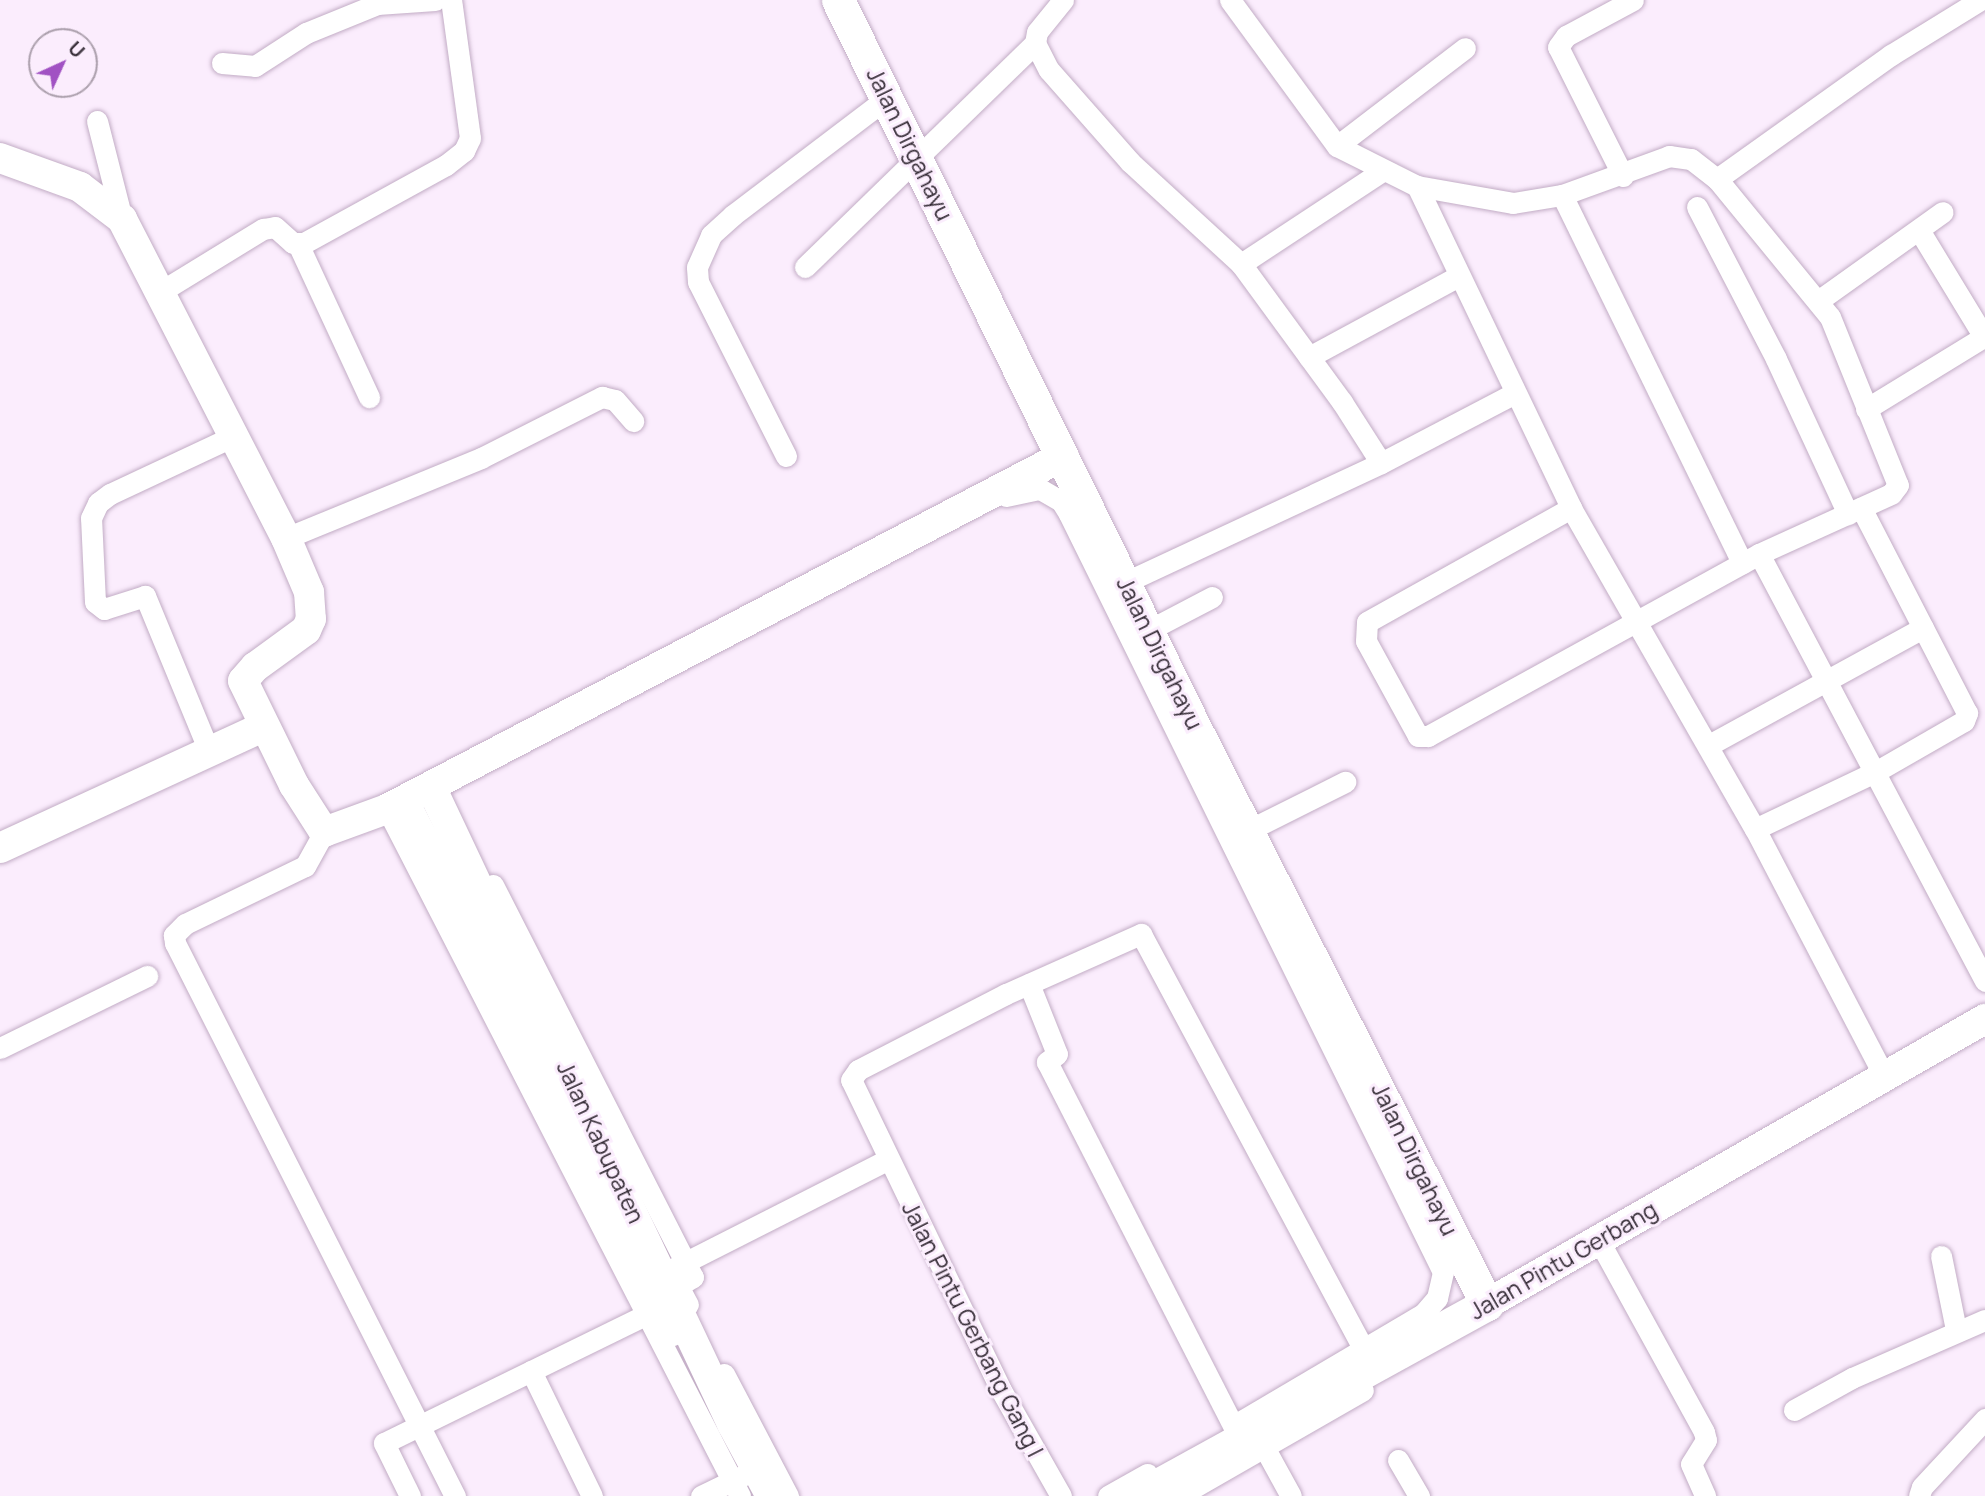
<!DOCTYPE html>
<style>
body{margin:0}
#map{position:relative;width:1985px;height:1496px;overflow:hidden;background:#fbedfd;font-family:Manrope,sans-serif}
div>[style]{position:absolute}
.roads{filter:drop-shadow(0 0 2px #c2acc5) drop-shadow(0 0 2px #c2acc5)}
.street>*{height:21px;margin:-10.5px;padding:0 10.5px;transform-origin:10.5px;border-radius:10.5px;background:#fff}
.secondary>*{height:30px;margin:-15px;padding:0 15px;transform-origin:15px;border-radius:15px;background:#fff}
.primary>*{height:33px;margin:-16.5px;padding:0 16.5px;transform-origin:16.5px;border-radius:16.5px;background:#fff}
span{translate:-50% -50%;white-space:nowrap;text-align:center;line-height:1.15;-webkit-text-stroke:6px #fbedfd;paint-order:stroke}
.street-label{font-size:23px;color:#352c36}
.north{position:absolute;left:28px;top:28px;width:70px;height:70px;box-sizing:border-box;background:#fbedfd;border:2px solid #aca0ad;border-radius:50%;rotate:45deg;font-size:19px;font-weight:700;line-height:28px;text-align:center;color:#352c36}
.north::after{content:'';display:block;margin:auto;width:24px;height:32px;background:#a152c3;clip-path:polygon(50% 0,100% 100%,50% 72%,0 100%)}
</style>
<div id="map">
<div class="roads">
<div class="street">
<div style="left:1063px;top:0;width:41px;rotate:129.1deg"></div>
<div style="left:1037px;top:32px;width:11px;rotate:100deg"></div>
<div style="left:1035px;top:43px;width:30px;rotate:63deg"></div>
<div style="left:1049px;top:70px;width:123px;rotate:48.6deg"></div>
<div style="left:1130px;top:162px;width:151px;rotate:42.6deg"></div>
<div style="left:1241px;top:264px;width:171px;rotate:53.8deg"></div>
<div style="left:1342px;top:402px;width:72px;rotate:57.4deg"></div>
<div style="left:1230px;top:0;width:181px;rotate:53.8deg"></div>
<div style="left:1337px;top:146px;width:89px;rotate:26.6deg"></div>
<div style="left:1417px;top:186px;width:97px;rotate:10deg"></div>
<div style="left:1513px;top:203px;width:50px;rotate:-9.3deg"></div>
<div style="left:1562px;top:195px;width:410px;rotate:63.9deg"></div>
<div style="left:222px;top:63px;width:33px;rotate:5deg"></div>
<div style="left:255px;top:66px;width:61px;rotate:-32.9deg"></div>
<div style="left:306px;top:33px;width:77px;rotate:-22.2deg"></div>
<div style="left:377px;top:4px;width:58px;rotate:-3.9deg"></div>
<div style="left:97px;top:121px;width:101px;rotate:75.7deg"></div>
<div style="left:1337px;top:146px;width:161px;rotate:-37.4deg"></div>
<div style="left:1623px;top:176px;width:144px;rotate:-116.7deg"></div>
<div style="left:1558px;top:47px;width:14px;rotate:-54deg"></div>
<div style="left:1566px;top:36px;width:76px;rotate:-28.2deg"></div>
<div style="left:1717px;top:179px;width:214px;rotate:-35.5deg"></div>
<div style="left:1891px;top:55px;width:105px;rotate:-31.7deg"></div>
<div style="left:1417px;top:186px;width:357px;rotate:64.4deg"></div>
<div style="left:1571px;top:508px;width:370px;rotate:60.2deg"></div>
<div style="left:1755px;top:829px;width:276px;rotate:62.4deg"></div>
<div style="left:1562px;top:195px;width:114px;rotate:-20deg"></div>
<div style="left:1669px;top:156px;width:22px;rotate:8deg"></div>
<div style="left:1691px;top:159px;width:33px;rotate:38deg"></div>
<div style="left:1717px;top:179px;width:178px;rotate:50.7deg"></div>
<div style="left:1830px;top:317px;width:181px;rotate:68deg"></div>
<div style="left:1898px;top:485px;width:11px;rotate:128deg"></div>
<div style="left:1891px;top:494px;width:145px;rotate:155.6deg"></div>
<div style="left:1759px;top:554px;width:378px;rotate:151.2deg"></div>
<div style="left:1428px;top:736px;width:10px;rotate:180deg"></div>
<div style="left:1418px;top:736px;width:108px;rotate:-118.7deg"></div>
<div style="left:1366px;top:641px;width:19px;rotate:-87deg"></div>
<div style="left:1367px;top:622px;width:234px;rotate:-29.2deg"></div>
<div style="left:1697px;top:207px;width:171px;rotate:62.5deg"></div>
<div style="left:1776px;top:359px;width:171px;rotate:65.1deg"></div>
<div style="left:1919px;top:230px;width:125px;rotate:58.7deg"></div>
<div style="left:298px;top:244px;width:169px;rotate:65.1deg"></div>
<div style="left:1241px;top:264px;width:169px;rotate:-33.4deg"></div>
<div style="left:805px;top:267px;width:321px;rotate:-44.2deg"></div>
<div style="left:160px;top:292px;width:121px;rotate:-31.5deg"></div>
<div style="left:263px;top:229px;width:12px;rotate:-9deg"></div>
<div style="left:275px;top:227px;width:24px;rotate:42deg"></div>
<div style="left:293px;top:243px;width:11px"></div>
<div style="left:304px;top:243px;width:162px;rotate:-28.8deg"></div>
<div style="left:446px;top:165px;width:23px;rotate:-38deg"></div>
<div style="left:464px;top:151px;width:14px;rotate:-65deg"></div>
<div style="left:470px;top:138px;width:139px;rotate:-97.8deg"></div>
<div style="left:1818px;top:301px;width:153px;rotate:-35.5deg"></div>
<div style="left:1309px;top:357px;width:168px;rotate:-28.4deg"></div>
<div style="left:1866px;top:409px;width:140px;rotate:-31.5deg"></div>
<div style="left:786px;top:456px;width:195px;rotate:-116.8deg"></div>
<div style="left:698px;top:282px;width:15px;rotate:-94deg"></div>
<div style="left:697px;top:267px;width:35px;rotate:-66deg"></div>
<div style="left:711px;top:235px;width:30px;rotate:-42deg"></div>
<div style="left:733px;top:215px;width:193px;rotate:-37.2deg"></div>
<div style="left:1006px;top:496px;width:35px;rotate:-12deg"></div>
<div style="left:1040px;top:489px;width:24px;rotate:30deg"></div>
<div style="left:1061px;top:501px;width:15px;rotate:58deg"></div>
<div style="left:1069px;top:514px;width:845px;rotate:63.74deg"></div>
<div style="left:1443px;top:1272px;width:27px;rotate:103deg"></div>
<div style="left:1437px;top:1298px;width:21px;rotate:131deg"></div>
<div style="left:1423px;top:1314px;width:217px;rotate:149.5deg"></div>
<div style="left:286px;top:538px;width:211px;rotate:-22.3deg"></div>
<div style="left:481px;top:458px;width:136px;rotate:-26.8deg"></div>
<div style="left:602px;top:397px;width:13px;rotate:13deg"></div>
<div style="left:615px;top:400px;width:28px;rotate:49deg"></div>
<div style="left:1759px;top:554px;width:483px;rotate:62.1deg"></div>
<div style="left:1126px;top:582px;width:281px;rotate:-25deg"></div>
<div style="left:1381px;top:463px;width:149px;rotate:-27.6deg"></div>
<div style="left:1149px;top:630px;width:71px;rotate:-27.6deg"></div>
<div style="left:1709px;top:745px;width:244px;rotate:-28.7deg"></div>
<div style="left:209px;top:751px;width:168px;rotate:-112.4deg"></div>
<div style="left:145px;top:596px;width:43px;rotate:162.4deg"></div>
<div style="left:104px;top:609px;width:11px;rotate:-142deg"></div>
<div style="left:95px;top:602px;width:84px;rotate:-92.7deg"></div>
<div style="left:91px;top:518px;width:17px;rotate:-65deg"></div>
<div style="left:98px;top:503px;width:15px;rotate:-37deg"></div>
<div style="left:110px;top:494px;width:139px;rotate:-25.1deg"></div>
<div style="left:387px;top:809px;width:772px;rotate:62.8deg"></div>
<div style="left:1755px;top:829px;width:135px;rotate:-25.4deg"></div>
<div style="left:1877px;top:771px;width:100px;rotate:-29.9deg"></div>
<div style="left:1964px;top:721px;width:9px;rotate:-69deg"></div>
<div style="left:1967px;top:713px;width:231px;rotate:-117.3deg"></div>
<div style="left:1247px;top:831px;width:110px;rotate:-26.6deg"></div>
<div style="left:324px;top:832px;width:39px;rotate:119deg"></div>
<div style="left:305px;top:866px;width:133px;rotate:154.2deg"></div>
<div style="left:185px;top:924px;width:16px;rotate:135deg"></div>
<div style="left:174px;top:935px;width:8px;rotate:83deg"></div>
<div style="left:175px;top:943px;width:620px;rotate:63.15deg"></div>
<div style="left:493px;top:885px;width:440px;rotate:63deg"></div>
<div style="left:693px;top:1277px;width:17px;rotate:149deg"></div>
<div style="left:678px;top:1286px;width:21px;rotate:62deg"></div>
<div style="left:1029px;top:984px;width:75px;rotate:68.2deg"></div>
<div style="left:1057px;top:1054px;width:13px;rotate:141deg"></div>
<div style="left:1047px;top:1062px;width:420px;rotate:62.9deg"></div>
<div style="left:0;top:1048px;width:164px;rotate:-26.1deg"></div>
<div style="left:1598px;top:1239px;width:220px;rotate:61.2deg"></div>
<div style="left:1704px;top:1432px;width:8px;rotate:76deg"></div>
<div style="left:1706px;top:1440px;width:28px;rotate:122deg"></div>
<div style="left:1691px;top:1464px;width:35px;rotate:66deg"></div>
<div style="left:1941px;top:1256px;width:76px;rotate:78.5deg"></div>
<div style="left:674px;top:1268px;width:239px;rotate:-26.9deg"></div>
<div style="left:531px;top:1371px;width:139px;rotate:64deg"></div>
<div style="left:724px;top:1374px;width:138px;rotate:62.3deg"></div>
<div style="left:1794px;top:1410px;width:66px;rotate:-28.9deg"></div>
<div style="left:1852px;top:1378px;width:145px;rotate:-23.6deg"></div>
<div style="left:1258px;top:1436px;width:68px;rotate:61.2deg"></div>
<div style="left:1398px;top:1460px;width:42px;rotate:59.7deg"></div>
<div style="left:410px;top:1496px;width:59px;rotate:-116.1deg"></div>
<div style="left:384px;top:1443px;width:303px;rotate:-26.1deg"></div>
<div style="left:701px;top:1496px;width:46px;rotate:-26deg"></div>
<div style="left:1061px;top:1496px;width:122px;rotate:-119.5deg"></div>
<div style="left:1001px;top:1390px;width:344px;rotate:-115.8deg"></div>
<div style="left:851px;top:1080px;width:12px;rotate:-55deg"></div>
<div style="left:858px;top:1070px;width:166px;rotate:-27.2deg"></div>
<div style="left:1006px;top:994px;width:148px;rotate:-24deg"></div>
<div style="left:1141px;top:934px;width:483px;rotate:61.8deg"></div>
<div style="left:1108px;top:1496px;width:45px;rotate:-29.4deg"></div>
<div style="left:1179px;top:1496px;width:212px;rotate:-29.9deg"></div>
<div style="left:1919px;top:1496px;width:9px;rotate:-72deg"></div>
<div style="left:1922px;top:1487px;width:93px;rotate:-47.2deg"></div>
</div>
<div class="secondary">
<div style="left:0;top:158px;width:85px;rotate:19.9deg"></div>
<div style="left:80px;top:187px;width:53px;rotate:37.3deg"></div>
<div style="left:122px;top:219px;width:359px;rotate:62.8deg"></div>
<div style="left:286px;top:538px;width:59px;rotate:66.9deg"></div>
<div style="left:309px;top:592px;width:27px;rotate:86deg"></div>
<div style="left:311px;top:619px;width:12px;rotate:114deg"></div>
<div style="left:306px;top:630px;width:63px;rotate:144deg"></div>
<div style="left:255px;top:667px;width:18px;rotate:131deg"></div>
<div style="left:243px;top:681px;width:116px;rotate:63.9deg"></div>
<div style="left:294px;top:785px;width:56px;rotate:57.4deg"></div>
<div style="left:324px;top:832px;width:67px;rotate:-20.1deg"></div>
<div style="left:387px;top:809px;width:763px;rotate:-27.57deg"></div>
<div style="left:431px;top:787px;width:705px;rotate:64.71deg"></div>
<div style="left:732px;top:1424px;width:82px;rotate:61.6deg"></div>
<div style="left:404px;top:801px;width:594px;rotate:63.31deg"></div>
<div style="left:0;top:848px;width:289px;rotate:-24.7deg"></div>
<div style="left:1487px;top:1304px;width:574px;rotate:-29.78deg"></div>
</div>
<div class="primary">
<div style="left:838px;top:0;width:811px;rotate:63.88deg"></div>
<div style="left:1195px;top:728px;width:646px;rotate:63.12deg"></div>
<div style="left:1487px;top:1304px;width:398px;rotate:151.2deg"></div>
</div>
</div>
<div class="street-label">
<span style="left:910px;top:144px;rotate:64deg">Jalan Dirgahayu</span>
<span style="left:1160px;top:653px;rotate:64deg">Jalan Dirgahayu</span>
<span style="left:601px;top:1142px;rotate:65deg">Jalan Kabupaten</span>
<span style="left:1415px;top:1159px;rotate:64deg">Jalan Dirgahayu</span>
<span style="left:1563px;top:1260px;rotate:-30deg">Jalan Pintu Gerbang</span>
<span style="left:973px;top:1329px;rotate:63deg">Jalan Pintu Gerbang Gang I</span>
</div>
<div class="north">U</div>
</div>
